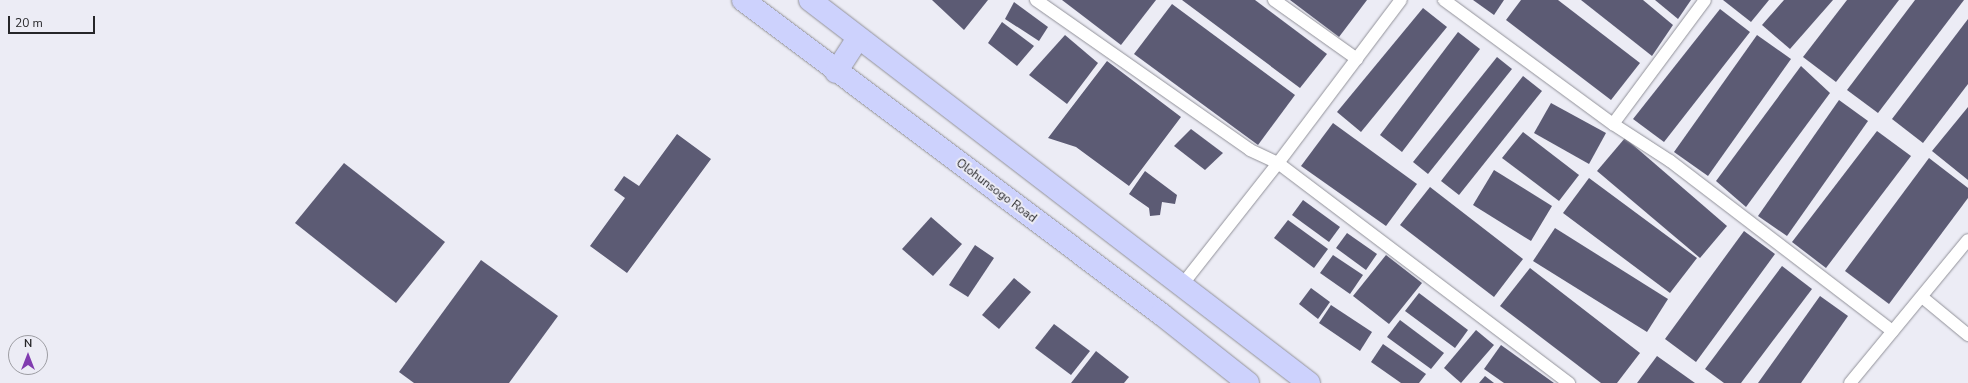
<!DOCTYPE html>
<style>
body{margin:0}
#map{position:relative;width:1968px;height:383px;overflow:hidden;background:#ececf5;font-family:"Nunito Sans",sans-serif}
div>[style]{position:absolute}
.building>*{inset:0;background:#5c5b74}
.roads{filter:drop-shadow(0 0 1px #919199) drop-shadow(0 0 1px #919199)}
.lane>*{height:12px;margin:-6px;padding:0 6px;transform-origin:6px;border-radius:6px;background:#fff}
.primary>*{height:22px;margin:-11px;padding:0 11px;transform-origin:11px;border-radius:11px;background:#cdd2fd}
span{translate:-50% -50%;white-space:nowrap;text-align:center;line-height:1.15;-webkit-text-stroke:4px #ececf5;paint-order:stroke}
.street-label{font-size:12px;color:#262629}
.north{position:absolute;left:8px;top:335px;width:40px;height:40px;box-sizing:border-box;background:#ececf5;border:1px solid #9d9da3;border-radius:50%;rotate:0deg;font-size:11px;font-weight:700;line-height:16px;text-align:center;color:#262629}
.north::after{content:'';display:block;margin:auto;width:14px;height:18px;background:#813cb0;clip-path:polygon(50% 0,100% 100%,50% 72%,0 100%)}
.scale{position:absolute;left:8px;top:16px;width:87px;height:18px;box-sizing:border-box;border:2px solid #262629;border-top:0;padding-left:5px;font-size:12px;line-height:14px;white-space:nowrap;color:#262629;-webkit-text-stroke:3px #ececf5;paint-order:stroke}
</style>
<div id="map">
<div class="building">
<div style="clip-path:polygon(932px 0,988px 0,964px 30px)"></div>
<div style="clip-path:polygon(1062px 0,1156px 0,1121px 45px)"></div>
<div style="clip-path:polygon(1182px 0,1255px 0,1327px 54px,1300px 88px)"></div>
<div style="clip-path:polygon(1290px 0,1367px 0,1339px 37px)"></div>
<div style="clip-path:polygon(1473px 0,1504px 0,1494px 15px)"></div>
<div style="clip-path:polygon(1521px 0,1558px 0,1640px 63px,1611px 100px,1506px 20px)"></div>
<div style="clip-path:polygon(1581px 0,1643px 0,1673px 25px,1652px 56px)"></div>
<div style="clip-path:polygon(1655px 0,1691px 0,1678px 19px)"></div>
<div style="clip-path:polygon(1723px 0,1769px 0,1751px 22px)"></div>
<div style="clip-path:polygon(1784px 0,1833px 0,1790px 49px,1762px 25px)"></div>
<div style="clip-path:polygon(1847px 0,1899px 0,1836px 82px,1803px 57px)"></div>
<div style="clip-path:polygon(1915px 0,1964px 0,1878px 113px,1847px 90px)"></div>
<div style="clip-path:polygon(1014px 2px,1048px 27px,1039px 41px,1005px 19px)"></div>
<div style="clip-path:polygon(1172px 4px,1295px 95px,1258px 145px,1134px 54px)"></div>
<div style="clip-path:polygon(1423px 8px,1447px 27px,1361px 132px,1337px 112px)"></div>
<div style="clip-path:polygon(1720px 9px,1750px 32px,1664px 142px,1633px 119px)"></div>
<div style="clip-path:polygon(1968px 19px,1968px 84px,1923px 143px,1892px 119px)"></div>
<div style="clip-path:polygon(1002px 22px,1034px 46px,1017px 66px,988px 43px)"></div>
<div style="clip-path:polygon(1458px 32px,1480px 49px,1402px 152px,1380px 135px)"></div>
<div style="clip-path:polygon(1065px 35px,1098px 63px,1067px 104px,1029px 75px)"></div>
<div style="clip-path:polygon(1757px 35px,1791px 59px,1708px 176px,1674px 152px)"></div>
<div style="clip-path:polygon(1497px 57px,1512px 69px,1428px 174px,1413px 162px)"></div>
<div style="clip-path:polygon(1107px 61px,1181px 117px,1129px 186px,1076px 147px,1048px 138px)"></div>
<div style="clip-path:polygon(1801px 66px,1830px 93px,1746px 207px,1716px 181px)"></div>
<div style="clip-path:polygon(1523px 76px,1542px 91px,1459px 195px,1441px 181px)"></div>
<div style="clip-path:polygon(1839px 100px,1868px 121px,1787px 236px,1758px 216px)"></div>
<div style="clip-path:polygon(1551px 103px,1606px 133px,1589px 164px,1534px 133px)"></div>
<div style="clip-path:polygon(1968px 107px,1968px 180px,1932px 151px)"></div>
<div style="clip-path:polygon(1333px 123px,1417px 184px,1386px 226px,1301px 166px)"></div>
<div style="clip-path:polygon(1191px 129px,1223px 153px,1205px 170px,1174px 146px)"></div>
<div style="clip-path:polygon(1877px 131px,1911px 156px,1826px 268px,1792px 242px)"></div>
<div style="clip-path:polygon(1523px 132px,1579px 175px,1559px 201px,1502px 158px)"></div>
<div style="clip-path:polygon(677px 134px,711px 159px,627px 273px,590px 246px,625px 198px,614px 190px,624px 176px,639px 186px)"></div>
<div style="clip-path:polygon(1625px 138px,1727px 226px,1700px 258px,1597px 171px)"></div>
<div style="clip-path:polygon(1929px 158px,1968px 188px,1968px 198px,1889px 304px,1845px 271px)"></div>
<div style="clip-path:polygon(344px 163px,445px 242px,396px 303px,295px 223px)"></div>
<div style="clip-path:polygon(1494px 170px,1552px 206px,1531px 241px,1473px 205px)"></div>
<div style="clip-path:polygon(1145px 171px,1177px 195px,1175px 204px,1162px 202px,1160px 215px,1150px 216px,1149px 208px,1129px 194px)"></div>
<div style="clip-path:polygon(1589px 178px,1697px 258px,1670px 293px,1563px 213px)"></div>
<div style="clip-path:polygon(1430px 187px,1523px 259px,1494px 297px,1400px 225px)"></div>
<div style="clip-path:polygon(1303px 200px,1340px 227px,1329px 242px,1292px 215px)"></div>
<div style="clip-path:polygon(931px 217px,962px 244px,933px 276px,902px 249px)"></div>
<div style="clip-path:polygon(1288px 220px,1328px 249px,1314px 268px,1274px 238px)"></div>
<div style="clip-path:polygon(1555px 228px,1668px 299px,1647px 332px,1533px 261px)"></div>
<div style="clip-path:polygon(1744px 231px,1775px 254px,1696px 362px,1665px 339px)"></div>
<div style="clip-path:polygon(1347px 233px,1377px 254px,1366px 270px,1336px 248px)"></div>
<div style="clip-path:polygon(975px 245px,994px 258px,968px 297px,949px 285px)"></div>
<div style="clip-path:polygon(1333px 255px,1363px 275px,1350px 294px,1320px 273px)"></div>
<div style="clip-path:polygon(1386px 255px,1422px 283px,1389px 324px,1353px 296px)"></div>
<div style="clip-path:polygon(481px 260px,558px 316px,509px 383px,414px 383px,399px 372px)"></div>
<div style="clip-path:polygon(1782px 266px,1812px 289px,1741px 383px,1724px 383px,1705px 369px)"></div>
<div style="clip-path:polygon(1530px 268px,1640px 353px,1617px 383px,1601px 383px,1500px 306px)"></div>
<div style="clip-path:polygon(1014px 278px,1031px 292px,999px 329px,982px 315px)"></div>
<div style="clip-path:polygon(1311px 288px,1330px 302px,1318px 319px,1299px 304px)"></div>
<div style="clip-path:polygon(1419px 293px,1468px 330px,1455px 348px,1405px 311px)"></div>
<div style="clip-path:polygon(1820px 296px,1848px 316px,1801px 383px,1758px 383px)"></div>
<div style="clip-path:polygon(1331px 305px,1372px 332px,1360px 351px,1319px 323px)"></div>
<div style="clip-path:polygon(1400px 320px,1444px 353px,1431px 369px,1387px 337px)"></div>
<div style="clip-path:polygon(1054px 324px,1090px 351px,1071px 375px,1035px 348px)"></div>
<div style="clip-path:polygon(1476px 330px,1494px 345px,1461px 383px,1444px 368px)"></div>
<div style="clip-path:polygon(1383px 344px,1426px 374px,1419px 383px,1401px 383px,1371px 362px)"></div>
<div style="clip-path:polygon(1501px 345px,1554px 383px,1504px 383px,1484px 369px)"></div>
<div style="clip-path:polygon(1096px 351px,1129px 377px,1124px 383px,1071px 383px)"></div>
<div style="clip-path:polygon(1657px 356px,1695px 383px,1637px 383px)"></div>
<div style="clip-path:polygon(1485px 376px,1494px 383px,1479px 383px)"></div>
</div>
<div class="roads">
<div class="lane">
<div style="left:1036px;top:0;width:261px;rotate:35deg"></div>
<div style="left:1250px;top:150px;width:31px;rotate:25deg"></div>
<div style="left:1278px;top:163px;width:365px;rotate:37.1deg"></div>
<div style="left:1274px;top:0;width:102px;rotate:35.4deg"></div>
<div style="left:1444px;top:0;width:210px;rotate:36.3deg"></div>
<div style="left:1613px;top:124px;width:68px;rotate:33deg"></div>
<div style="left:1670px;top:161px;width:280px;rotate:37.4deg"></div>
<div style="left:1613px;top:124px;width:154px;rotate:-53.4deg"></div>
<div style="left:1182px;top:285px;width:155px;rotate:-51.8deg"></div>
<div style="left:1278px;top:163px;width:204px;rotate:-53deg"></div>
<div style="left:1922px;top:297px;width:60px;rotate:39.6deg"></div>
<div style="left:1850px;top:383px;width:185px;rotate:-50.5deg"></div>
</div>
<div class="primary">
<div style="left:743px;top:0;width:523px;rotate:36.91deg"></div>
<div style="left:1161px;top:314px;width:111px;rotate:38.4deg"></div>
<div style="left:810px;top:0;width:629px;rotate:37.51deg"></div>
<div style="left:836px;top:72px;width:40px;rotate:-57.1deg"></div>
</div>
</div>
<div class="street-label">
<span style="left:996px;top:191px;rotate:37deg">Olohunsogo Road</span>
</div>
<div class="north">N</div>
<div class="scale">20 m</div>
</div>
